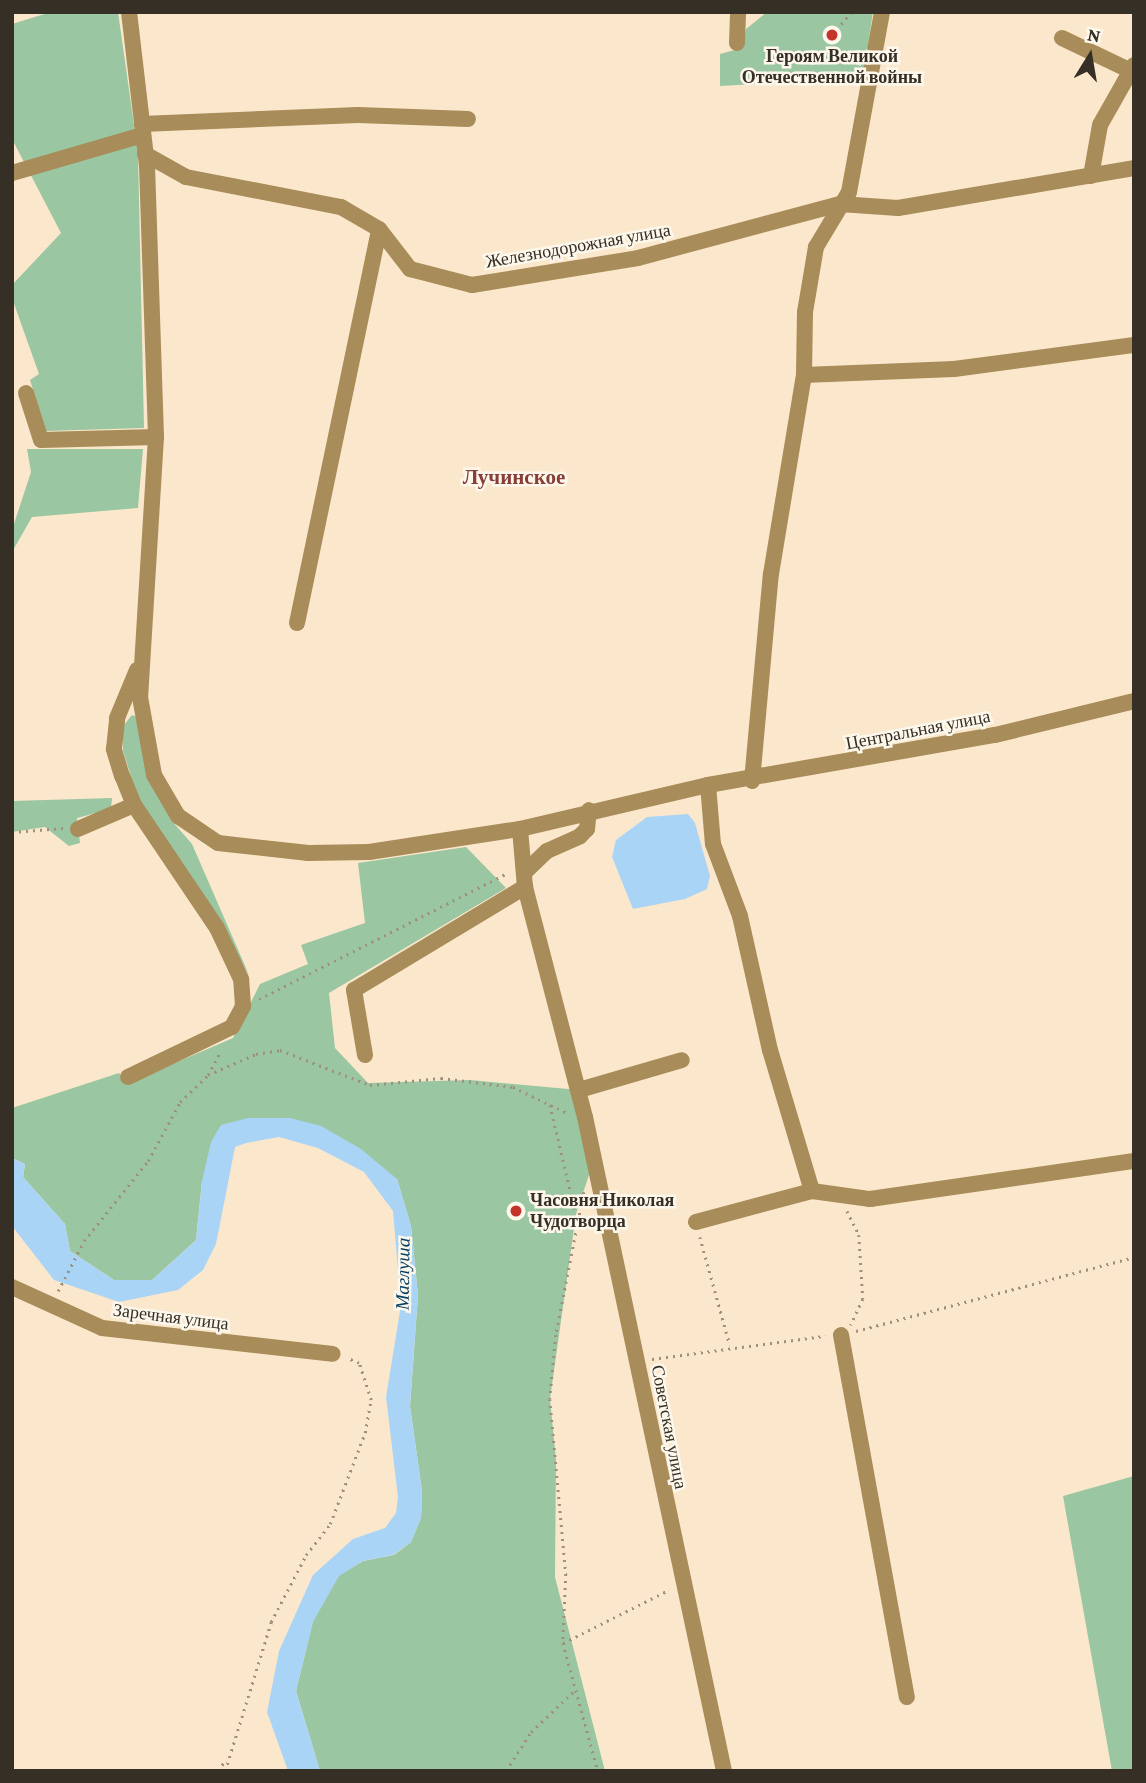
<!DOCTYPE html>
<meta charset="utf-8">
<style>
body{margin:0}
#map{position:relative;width:1146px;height:1783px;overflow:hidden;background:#fbe8cc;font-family:"Crimson Pro",serif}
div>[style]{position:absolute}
.green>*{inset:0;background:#9ac6a1}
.water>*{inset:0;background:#aad4f6}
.path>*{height:2.5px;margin-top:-1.25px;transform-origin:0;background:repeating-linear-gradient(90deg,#9e907d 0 2px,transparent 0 7px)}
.minor>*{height:16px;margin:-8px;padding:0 8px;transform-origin:8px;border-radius:8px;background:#a88c59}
.dots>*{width:19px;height:19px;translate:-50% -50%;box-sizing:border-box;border:4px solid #fef7ec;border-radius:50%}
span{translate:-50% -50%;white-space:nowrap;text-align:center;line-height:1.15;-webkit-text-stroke:5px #fef7ec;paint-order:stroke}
.poi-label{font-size:18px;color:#362f25;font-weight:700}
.left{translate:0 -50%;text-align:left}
.street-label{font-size:18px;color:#362f25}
.water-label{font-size:19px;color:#054065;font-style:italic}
.quarter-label{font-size:21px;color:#863e36;font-weight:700}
.frame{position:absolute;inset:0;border:14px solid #362f25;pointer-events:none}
.north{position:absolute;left:1055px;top:21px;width:70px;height:70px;-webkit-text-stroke:5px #fef7ec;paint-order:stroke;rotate:11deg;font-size:19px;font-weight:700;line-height:28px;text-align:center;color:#362f25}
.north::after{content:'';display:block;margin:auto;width:24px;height:32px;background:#362f25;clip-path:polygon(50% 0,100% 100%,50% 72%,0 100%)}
</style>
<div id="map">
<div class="green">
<div style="clip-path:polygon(51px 12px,118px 12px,138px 153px,144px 428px,46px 431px,30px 380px,39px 374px,12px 298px,12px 285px,61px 233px,12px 139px,12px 24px)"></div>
<div style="clip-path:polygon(767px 12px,873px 12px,863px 78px,720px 86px,720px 54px,742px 48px,746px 29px)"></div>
<div style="clip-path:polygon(27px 449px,143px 449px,138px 508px,32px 517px,12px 552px,12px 530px,31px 472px)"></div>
<div style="clip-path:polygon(132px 715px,137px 717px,172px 821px,192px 844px,249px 975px,207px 903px,145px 820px,123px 751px,123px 726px)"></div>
<div style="clip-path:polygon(112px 798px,111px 809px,77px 818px,80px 843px,69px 846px,45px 827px,12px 832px,12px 801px)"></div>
<div style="clip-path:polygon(466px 847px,506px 888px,329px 993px,335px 1048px,368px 1083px,470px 1080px,579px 1090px,594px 1160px,576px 1214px,550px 1399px,556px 1460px,555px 1577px,605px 1771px,320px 1771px,296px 1691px,313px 1621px,338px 1576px,363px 1561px,394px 1555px,411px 1542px,421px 1518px,422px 1491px,410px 1406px,418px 1295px,411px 1226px,397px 1179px,248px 1118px,202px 1181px,196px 1240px,152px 1280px,114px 1280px,70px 1251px,65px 1224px,23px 1177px,25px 1164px,12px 1158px,12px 1108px,119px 1073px,126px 1084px,233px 1038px,260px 984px,308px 964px,301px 945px,365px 923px,358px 863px)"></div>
<div style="clip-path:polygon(1134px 1476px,1134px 1771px,1112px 1771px,1063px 1496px)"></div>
</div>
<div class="water">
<div style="clip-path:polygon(688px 814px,695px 823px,710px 876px,707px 889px,685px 899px,633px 909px,612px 857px,616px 840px,647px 817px)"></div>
<div style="clip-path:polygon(248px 1118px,290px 1118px,321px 1126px,361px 1149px,397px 1179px,411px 1226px,418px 1295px,410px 1406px,422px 1491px,421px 1518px,411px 1542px,393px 1555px,363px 1561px,339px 1576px,313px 1622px,296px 1691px,320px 1771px,288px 1771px,267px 1712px,279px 1651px,313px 1575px,353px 1539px,385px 1528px,396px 1513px,398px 1497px,386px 1397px,401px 1305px,393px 1211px,364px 1172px,318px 1148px,279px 1137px,246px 1143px,235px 1147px,216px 1244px,203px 1270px,178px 1290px,119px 1302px,54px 1280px,12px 1226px,12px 1158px,25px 1164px,23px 1177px,65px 1224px,70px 1251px,114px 1280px,152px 1280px,196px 1240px,202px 1181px,211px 1142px,221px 1125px)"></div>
</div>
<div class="path">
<div style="left:832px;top:35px;width:30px;rotate:-50deg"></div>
<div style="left:12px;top:832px;width:52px;rotate:-4.4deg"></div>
<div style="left:259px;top:999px;width:280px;rotate:-26.9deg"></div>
<div style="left:208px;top:1075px;width:52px;rotate:-23.6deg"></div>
<div style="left:256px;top:1054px;width:24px;rotate:-9deg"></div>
<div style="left:280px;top:1050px;width:97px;rotate:21.3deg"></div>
<div style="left:370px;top:1085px;width:71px;rotate:-5.6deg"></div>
<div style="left:441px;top:1078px;width:73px;rotate:7.1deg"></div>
<div style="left:513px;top:1087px;width:60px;rotate:25.7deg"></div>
<div style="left:550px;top:1105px;width:112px;rotate:76.6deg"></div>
<div style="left:584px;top:1192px;width:146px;rotate:101.1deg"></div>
<div style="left:556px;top:1335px;width:64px;rotate:95.4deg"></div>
<div style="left:550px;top:1399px;width:176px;rotate:84.8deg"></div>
<div style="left:566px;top:1574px;width:69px;rotate:92.5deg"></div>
<div style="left:563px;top:1643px;width:133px;rotate:74.7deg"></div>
<div style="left:847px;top:1211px;width:27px;rotate:63deg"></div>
<div style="left:859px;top:1235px;width:64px;rotate:86.4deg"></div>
<div style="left:863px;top:1299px;width:29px;rotate:115deg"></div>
<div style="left:700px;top:1237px;width:112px;rotate:74.5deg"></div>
<div style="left:58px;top:1291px;width:56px;rotate:-62.5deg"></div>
<div style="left:84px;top:1241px;width:102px;rotate:-51.3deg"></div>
<div style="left:148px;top:1161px;width:67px;rotate:-61.5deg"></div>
<div style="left:180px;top:1102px;width:39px;rotate:-44deg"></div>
<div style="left:208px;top:1075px;width:26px;rotate:-62deg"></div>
<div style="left:856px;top:1331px;width:288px;rotate:-14.9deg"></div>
<div style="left:652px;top:1359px;width:175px;rotate:-7.6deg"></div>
<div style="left:563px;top:1643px;width:119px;rotate:-26.6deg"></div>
<div style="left:218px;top:1771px;width:14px;rotate:-56deg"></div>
<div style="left:225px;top:1771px;width:156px;rotate:-72.8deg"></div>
<div style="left:271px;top:1622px;width:76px;rotate:-62.4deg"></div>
<div style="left:306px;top:1555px;width:39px;rotate:-52deg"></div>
<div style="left:330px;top:1524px;width:97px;rotate:-69deg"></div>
<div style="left:365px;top:1433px;width:34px;rotate:-80deg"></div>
<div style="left:371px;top:1400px;width:39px;rotate:-108deg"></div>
<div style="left:359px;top:1363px;width:11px;rotate:-158deg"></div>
<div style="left:506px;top:1771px;width:46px;rotate:-57.3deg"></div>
<div style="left:531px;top:1732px;width:62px;rotate:-43.7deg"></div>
</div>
<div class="minor">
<div style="left:129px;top:12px;width:154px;rotate:83.3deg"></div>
<div style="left:147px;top:165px;width:272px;rotate:88.1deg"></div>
<div style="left:156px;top:437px;width:260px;rotate:93.5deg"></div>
<div style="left:140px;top:697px;width:79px;rotate:79.8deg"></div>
<div style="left:154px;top:775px;width:48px;rotate:59.7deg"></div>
<div style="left:178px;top:816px;width:48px;rotate:34deg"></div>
<div style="left:218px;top:843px;width:91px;rotate:6.3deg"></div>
<div style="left:308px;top:853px;width:61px;rotate:-0.9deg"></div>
<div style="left:369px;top:852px;width:153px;rotate:-8.7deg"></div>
<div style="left:520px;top:829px;width:193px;rotate:-13.2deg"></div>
<div style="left:708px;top:785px;width:291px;rotate:-9.9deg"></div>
<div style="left:995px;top:735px;width:143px;rotate:-13.7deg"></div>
<div style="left:1062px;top:38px;width:76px;rotate:25.6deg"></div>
<div style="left:737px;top:43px;width:31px;rotate:-88deg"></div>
<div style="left:142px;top:124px;width:216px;rotate:-2.4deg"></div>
<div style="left:358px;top:115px;width:110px;rotate:2.1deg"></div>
<div style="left:145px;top:154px;width:47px;rotate:29.3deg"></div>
<div style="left:186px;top:177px;width:158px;rotate:11deg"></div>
<div style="left:341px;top:207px;width:44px;rotate:30.1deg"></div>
<div style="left:379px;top:229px;width:51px;rotate:52.2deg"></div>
<div style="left:410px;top:269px;width:64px;rotate:14.5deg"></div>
<div style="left:472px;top:285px;width:168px;rotate:-9.2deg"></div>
<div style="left:638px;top:258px;width:209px;rotate:-15deg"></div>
<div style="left:840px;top:204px;width:58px;rotate:3.9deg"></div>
<div style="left:898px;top:208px;width:239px;rotate:-9.6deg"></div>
<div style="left:12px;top:173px;width:136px;rotate:-16.2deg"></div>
<div style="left:1091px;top:176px;width:52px;rotate:-80deg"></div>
<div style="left:1100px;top:125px;width:69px;rotate:-60.5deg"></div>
<div style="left:804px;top:375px;width:150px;rotate:-2.3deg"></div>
<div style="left:954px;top:369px;width:182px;rotate:-7.6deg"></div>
<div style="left:26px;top:393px;width:49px;rotate:72.3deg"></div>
<div style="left:41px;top:440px;width:115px;rotate:-1.5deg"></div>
<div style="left:297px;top:623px;width:402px;rotate:-78.2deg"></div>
<div style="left:752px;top:781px;width:208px;rotate:-84.8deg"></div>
<div style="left:771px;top:574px;width:202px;rotate:-80.6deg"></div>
<div style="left:804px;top:375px;width:63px;rotate:-89.1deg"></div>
<div style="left:805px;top:312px;width:66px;rotate:-80.4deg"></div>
<div style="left:816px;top:247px;width:64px;rotate:-59deg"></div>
<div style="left:849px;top:192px;width:183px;rotate:-79.6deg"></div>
<div style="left:708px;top:785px;width:59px;rotate:85.2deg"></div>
<div style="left:713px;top:844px;width:77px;rotate:69.4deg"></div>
<div style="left:740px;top:916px;width:137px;rotate:77.4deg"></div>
<div style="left:770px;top:1050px;width:147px;rotate:73.4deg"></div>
<div style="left:78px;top:829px;width:61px;rotate:-23.2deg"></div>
<div style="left:520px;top:829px;width:58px;rotate:85.1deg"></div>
<div style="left:525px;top:887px;width:238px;rotate:75.4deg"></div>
<div style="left:585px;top:1117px;width:669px;rotate:78deg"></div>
<div style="left:525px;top:872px;width:30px;rotate:-44deg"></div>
<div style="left:547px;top:851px;width:36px;rotate:-24deg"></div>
<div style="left:580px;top:836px;width:10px;rotate:-45deg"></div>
<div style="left:587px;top:829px;width:19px;rotate:-84deg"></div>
<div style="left:365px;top:1055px;width:66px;rotate:-99.6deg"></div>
<div style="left:354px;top:990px;width:200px;rotate:-31.1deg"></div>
<div style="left:128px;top:1077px;width:115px;rotate:-25.7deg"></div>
<div style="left:232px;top:1027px;width:24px;rotate:-62deg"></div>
<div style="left:243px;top:1006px;width:27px;rotate:-94deg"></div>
<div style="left:241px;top:979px;width:56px;rotate:-115.2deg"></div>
<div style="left:217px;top:928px;width:148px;rotate:-124deg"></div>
<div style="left:134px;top:805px;width:31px;rotate:-112deg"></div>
<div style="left:122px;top:776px;width:28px;rotate:-107deg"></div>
<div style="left:114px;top:749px;width:31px;rotate:-84deg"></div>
<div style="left:117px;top:718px;width:52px;rotate:-67.4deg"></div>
<div style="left:579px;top:1090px;width:107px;rotate:-16.2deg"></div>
<div style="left:696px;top:1222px;width:120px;rotate:-15deg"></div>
<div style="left:812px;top:1191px;width:59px;rotate:7.9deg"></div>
<div style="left:870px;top:1199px;width:267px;rotate:-8.2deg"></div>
<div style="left:12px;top:1287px;width:99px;rotate:24.5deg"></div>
<div style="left:102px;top:1328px;width:232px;rotate:6.4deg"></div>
<div style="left:841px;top:1335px;width:368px;rotate:79.7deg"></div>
</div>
<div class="dots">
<div style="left:832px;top:35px;background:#c3352b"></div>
<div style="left:516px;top:1211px;background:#c3352b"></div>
</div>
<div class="poi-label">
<span style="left:832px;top:67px">Героям Великой<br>Отечественной войны</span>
<span class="left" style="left:530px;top:1211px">Часовня Николая<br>Чудотворца</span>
</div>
<div class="street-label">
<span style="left:578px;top:246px;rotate:-10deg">Железнодорожная улица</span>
<span style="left:918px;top:730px;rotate:-11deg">Центральная улица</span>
<span style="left:171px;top:1317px;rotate:7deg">Заречная улица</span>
<span style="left:669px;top:1427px;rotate:79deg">Советская улица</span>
</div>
<div class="water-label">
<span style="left:403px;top:1274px;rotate:-89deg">Маглуша</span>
</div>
<div class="quarter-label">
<span style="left:514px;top:477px">Лучинское</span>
</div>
<div class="frame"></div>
<div class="north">N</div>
</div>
